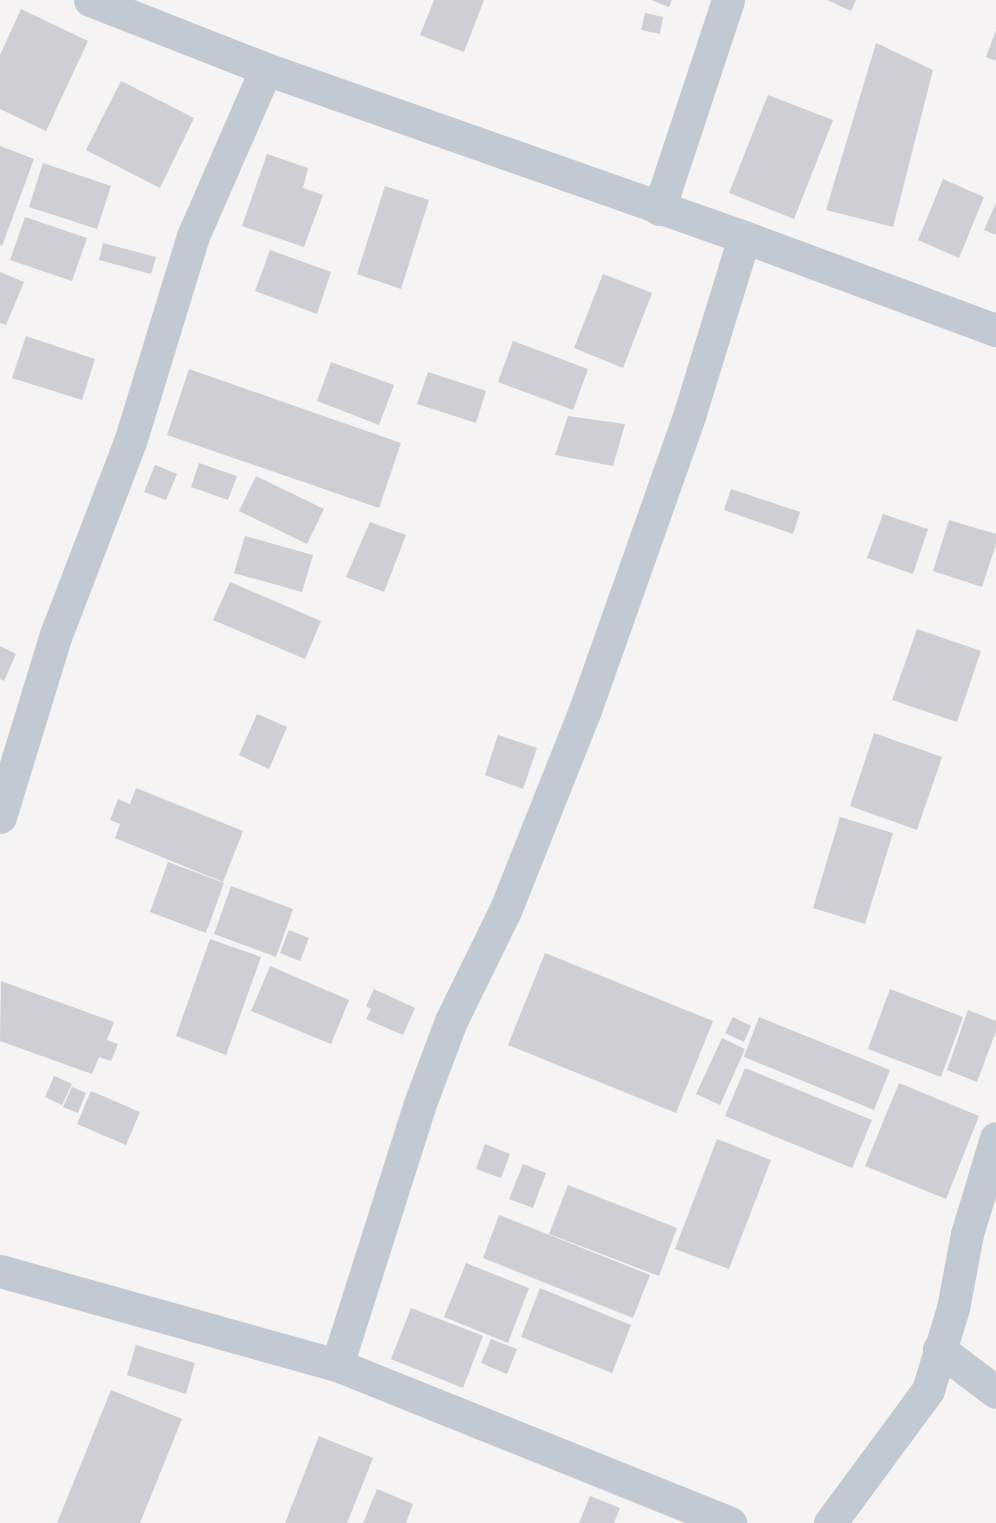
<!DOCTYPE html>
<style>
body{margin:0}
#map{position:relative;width:996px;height:1523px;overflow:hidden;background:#f5f3f3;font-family:Poppins,sans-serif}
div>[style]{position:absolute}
.building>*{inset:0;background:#cdcfd5}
.minor>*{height:33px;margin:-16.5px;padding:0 16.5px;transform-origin:16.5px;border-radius:16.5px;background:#c1cad2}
span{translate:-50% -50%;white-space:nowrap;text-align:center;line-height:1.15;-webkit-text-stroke:5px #fff;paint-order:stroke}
</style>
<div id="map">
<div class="building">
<div style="clip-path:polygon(434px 0,484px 0,464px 52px,420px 35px)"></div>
<div style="clip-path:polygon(651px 0,672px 0,669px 7px)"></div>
<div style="clip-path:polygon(827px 0,856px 0,851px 11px)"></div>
<div style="clip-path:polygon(21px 9px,88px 41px,46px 131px,0 109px,0 55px)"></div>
<div style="clip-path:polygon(645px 13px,663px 17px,660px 34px,641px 30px)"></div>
<div style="clip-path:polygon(996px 30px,996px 61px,986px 57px)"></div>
<div style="clip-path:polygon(876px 43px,933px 70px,893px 227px,826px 210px)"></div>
<div style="clip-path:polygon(121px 81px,194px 118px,160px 188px,86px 150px)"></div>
<div style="clip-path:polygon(768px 95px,833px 120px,794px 219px,729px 193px)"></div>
<div style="clip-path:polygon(0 146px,34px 159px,2px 246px,0 245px)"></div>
<div style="clip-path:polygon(267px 154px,308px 168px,303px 188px,323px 195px,304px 247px,242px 226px)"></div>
<div style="clip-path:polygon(43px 163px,111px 186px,97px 229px,29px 207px)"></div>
<div style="clip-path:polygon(943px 179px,984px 197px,959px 258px,918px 240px)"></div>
<div style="clip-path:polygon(385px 186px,429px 200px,401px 289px,357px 274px)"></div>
<div style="clip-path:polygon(996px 203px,996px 235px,984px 230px)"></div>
<div style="clip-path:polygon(25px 217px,87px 238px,72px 281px,10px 260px)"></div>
<div style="clip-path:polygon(103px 243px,156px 257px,151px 274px,99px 260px)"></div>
<div style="clip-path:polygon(270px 250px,331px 272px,317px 314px,255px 291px)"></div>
<div style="clip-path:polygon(0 272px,24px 282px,6px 325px,0 323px)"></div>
<div style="clip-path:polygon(603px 274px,652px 293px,623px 368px,574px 348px)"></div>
<div style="clip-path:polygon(26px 336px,95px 359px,82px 400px,12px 378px)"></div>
<div style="clip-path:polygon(513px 341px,588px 369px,573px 410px,498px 382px)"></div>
<div style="clip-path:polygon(331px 362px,394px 385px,379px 425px,317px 401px)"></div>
<div style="clip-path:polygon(189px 369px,401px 443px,379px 508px,167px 435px)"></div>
<div style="clip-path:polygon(428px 372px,486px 391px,476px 423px,417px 404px)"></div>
<div style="clip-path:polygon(568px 416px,625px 424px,613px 466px,555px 455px)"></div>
<div style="clip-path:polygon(199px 463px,237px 476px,228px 500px,191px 487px)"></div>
<div style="clip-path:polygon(155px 465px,177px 474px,166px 500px,144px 492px)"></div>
<div style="clip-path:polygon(256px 476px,324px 509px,307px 544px,239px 511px)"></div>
<div style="clip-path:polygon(731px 489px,800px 512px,793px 534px,724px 510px)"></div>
<div style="clip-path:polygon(883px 514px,928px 529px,913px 574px,867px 558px)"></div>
<div style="clip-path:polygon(949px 520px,996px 534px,996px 544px,982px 587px,933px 571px)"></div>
<div style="clip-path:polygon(370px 522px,406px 535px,384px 592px,346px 577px)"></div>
<div style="clip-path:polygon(245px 536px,313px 555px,302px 592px,234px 573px)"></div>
<div style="clip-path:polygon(230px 582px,321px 621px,305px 659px,213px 620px)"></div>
<div style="clip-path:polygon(917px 629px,981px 651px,957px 722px,892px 700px)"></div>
<div style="clip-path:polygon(0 646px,16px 654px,4px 681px,0 679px)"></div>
<div style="clip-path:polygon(257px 714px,287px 727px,269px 769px,239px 755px)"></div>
<div style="clip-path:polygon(874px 733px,942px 757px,917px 830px,850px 806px)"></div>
<div style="clip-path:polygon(498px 735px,537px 748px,523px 789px,485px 775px)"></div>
<div style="clip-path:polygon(136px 788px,243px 831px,223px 882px,115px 838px,120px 824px,110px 820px,118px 799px,130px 804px)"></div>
<div style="clip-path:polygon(840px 817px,893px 833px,865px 924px,813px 908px)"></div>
<div style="clip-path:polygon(168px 862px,224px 883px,206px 933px,150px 912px)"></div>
<div style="clip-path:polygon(231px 886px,293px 909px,276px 957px,214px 934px)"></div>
<div style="clip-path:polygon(289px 930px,309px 938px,300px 961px,280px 953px)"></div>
<div style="clip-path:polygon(210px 939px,261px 957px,226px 1055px,176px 1036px)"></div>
<div style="clip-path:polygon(545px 953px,713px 1021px,676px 1113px,508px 1045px)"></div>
<div style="clip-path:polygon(270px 966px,349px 1000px,331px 1044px,251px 1011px)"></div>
<div style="clip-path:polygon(1px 981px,114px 1022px,107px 1040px,118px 1044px,111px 1061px,99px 1057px,92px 1074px,0 1041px)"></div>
<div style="clip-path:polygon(374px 989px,415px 1008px,403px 1035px,366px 1019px,371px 1009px,366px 1006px)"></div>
<div style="clip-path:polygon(890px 989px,963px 1017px,941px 1077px,868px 1049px)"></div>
<div style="clip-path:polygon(968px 1010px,996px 1021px,996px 1031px,977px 1082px,947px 1070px)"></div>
<div style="clip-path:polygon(733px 1017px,751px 1026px,744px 1042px,725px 1033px)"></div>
<div style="clip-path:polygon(759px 1017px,890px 1070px,874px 1110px,744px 1057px)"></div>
<div style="clip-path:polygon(722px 1038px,745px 1049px,720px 1105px,696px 1094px)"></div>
<div style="clip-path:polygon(745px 1068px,872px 1120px,852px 1168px,725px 1116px)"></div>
<div style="clip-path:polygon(54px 1076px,72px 1084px,62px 1105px,45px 1097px)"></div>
<div style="clip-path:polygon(899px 1083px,979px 1116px,946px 1199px,865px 1166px)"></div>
<div style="clip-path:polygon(72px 1087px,86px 1093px,78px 1113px,63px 1107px)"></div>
<div style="clip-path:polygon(91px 1091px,140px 1112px,126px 1145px,77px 1124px)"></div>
<div style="clip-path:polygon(717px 1139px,771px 1160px,729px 1269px,675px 1249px)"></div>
<div style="clip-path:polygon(485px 1144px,510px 1154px,501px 1178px,476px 1169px)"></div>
<div style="clip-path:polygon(523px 1164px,546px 1173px,533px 1208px,509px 1199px)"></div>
<div style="clip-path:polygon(568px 1185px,677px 1228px,659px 1276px,549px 1234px)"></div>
<div style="clip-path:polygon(499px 1215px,650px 1275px,633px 1318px,483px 1258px)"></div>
<div style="clip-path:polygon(466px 1263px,529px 1288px,508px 1343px,444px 1317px)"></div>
<div style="clip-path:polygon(540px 1288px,631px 1325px,612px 1373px,521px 1337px)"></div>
<div style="clip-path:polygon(411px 1308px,483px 1336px,463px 1388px,391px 1359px)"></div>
<div style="clip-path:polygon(491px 1339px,517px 1349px,507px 1374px,481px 1363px)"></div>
<div style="clip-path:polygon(136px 1345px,195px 1363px,186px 1394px,127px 1375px)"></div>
<div style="clip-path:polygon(111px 1390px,182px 1419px,140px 1523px,57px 1523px)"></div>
<div style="clip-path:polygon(319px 1436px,373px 1458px,347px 1523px,285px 1523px)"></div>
<div style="clip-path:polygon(377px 1489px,413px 1504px,406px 1523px,363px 1523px)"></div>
<div style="clip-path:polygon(590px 1496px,620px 1508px,614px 1523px,579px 1523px)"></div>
</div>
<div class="minor">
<div style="left:90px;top:0;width:189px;rotate:21.4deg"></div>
<div style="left:266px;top:69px;width:507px;rotate:19.36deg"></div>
<div style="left:744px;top:237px;width:269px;rotate:20.3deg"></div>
<div style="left:659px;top:209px;width:220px;rotate:-71.7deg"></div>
<div style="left:0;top:817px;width:188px;rotate:-73deg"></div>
<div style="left:55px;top:637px;width:209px;rotate:-69deg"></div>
<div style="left:130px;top:442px;width:215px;rotate:-73deg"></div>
<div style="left:193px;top:236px;width:182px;rotate:-66.4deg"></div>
<div style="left:0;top:1271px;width:350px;rotate:15.6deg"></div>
<div style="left:337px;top:1365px;width:424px;rotate:21.9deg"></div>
<div style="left:939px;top:1349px;width:71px;rotate:37deg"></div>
<div style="left:337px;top:1365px;width:272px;rotate:-72.4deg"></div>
<div style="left:419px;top:1106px;width:91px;rotate:-69.4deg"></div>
<div style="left:451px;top:1021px;width:123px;rotate:-63.9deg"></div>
<div style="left:505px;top:911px;width:216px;rotate:-68.3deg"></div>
<div style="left:585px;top:710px;width:315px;rotate:-70.5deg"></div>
<div style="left:690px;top:413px;width:184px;rotate:-72.9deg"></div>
<div style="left:830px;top:1523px;width:165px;rotate:-53.6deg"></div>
<div style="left:928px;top:1390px;width:86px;rotate:-73deg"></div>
<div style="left:953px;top:1308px;width:75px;rotate:-79.3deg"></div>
<div style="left:967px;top:1234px;width:100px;rotate:-73.2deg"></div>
</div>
</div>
